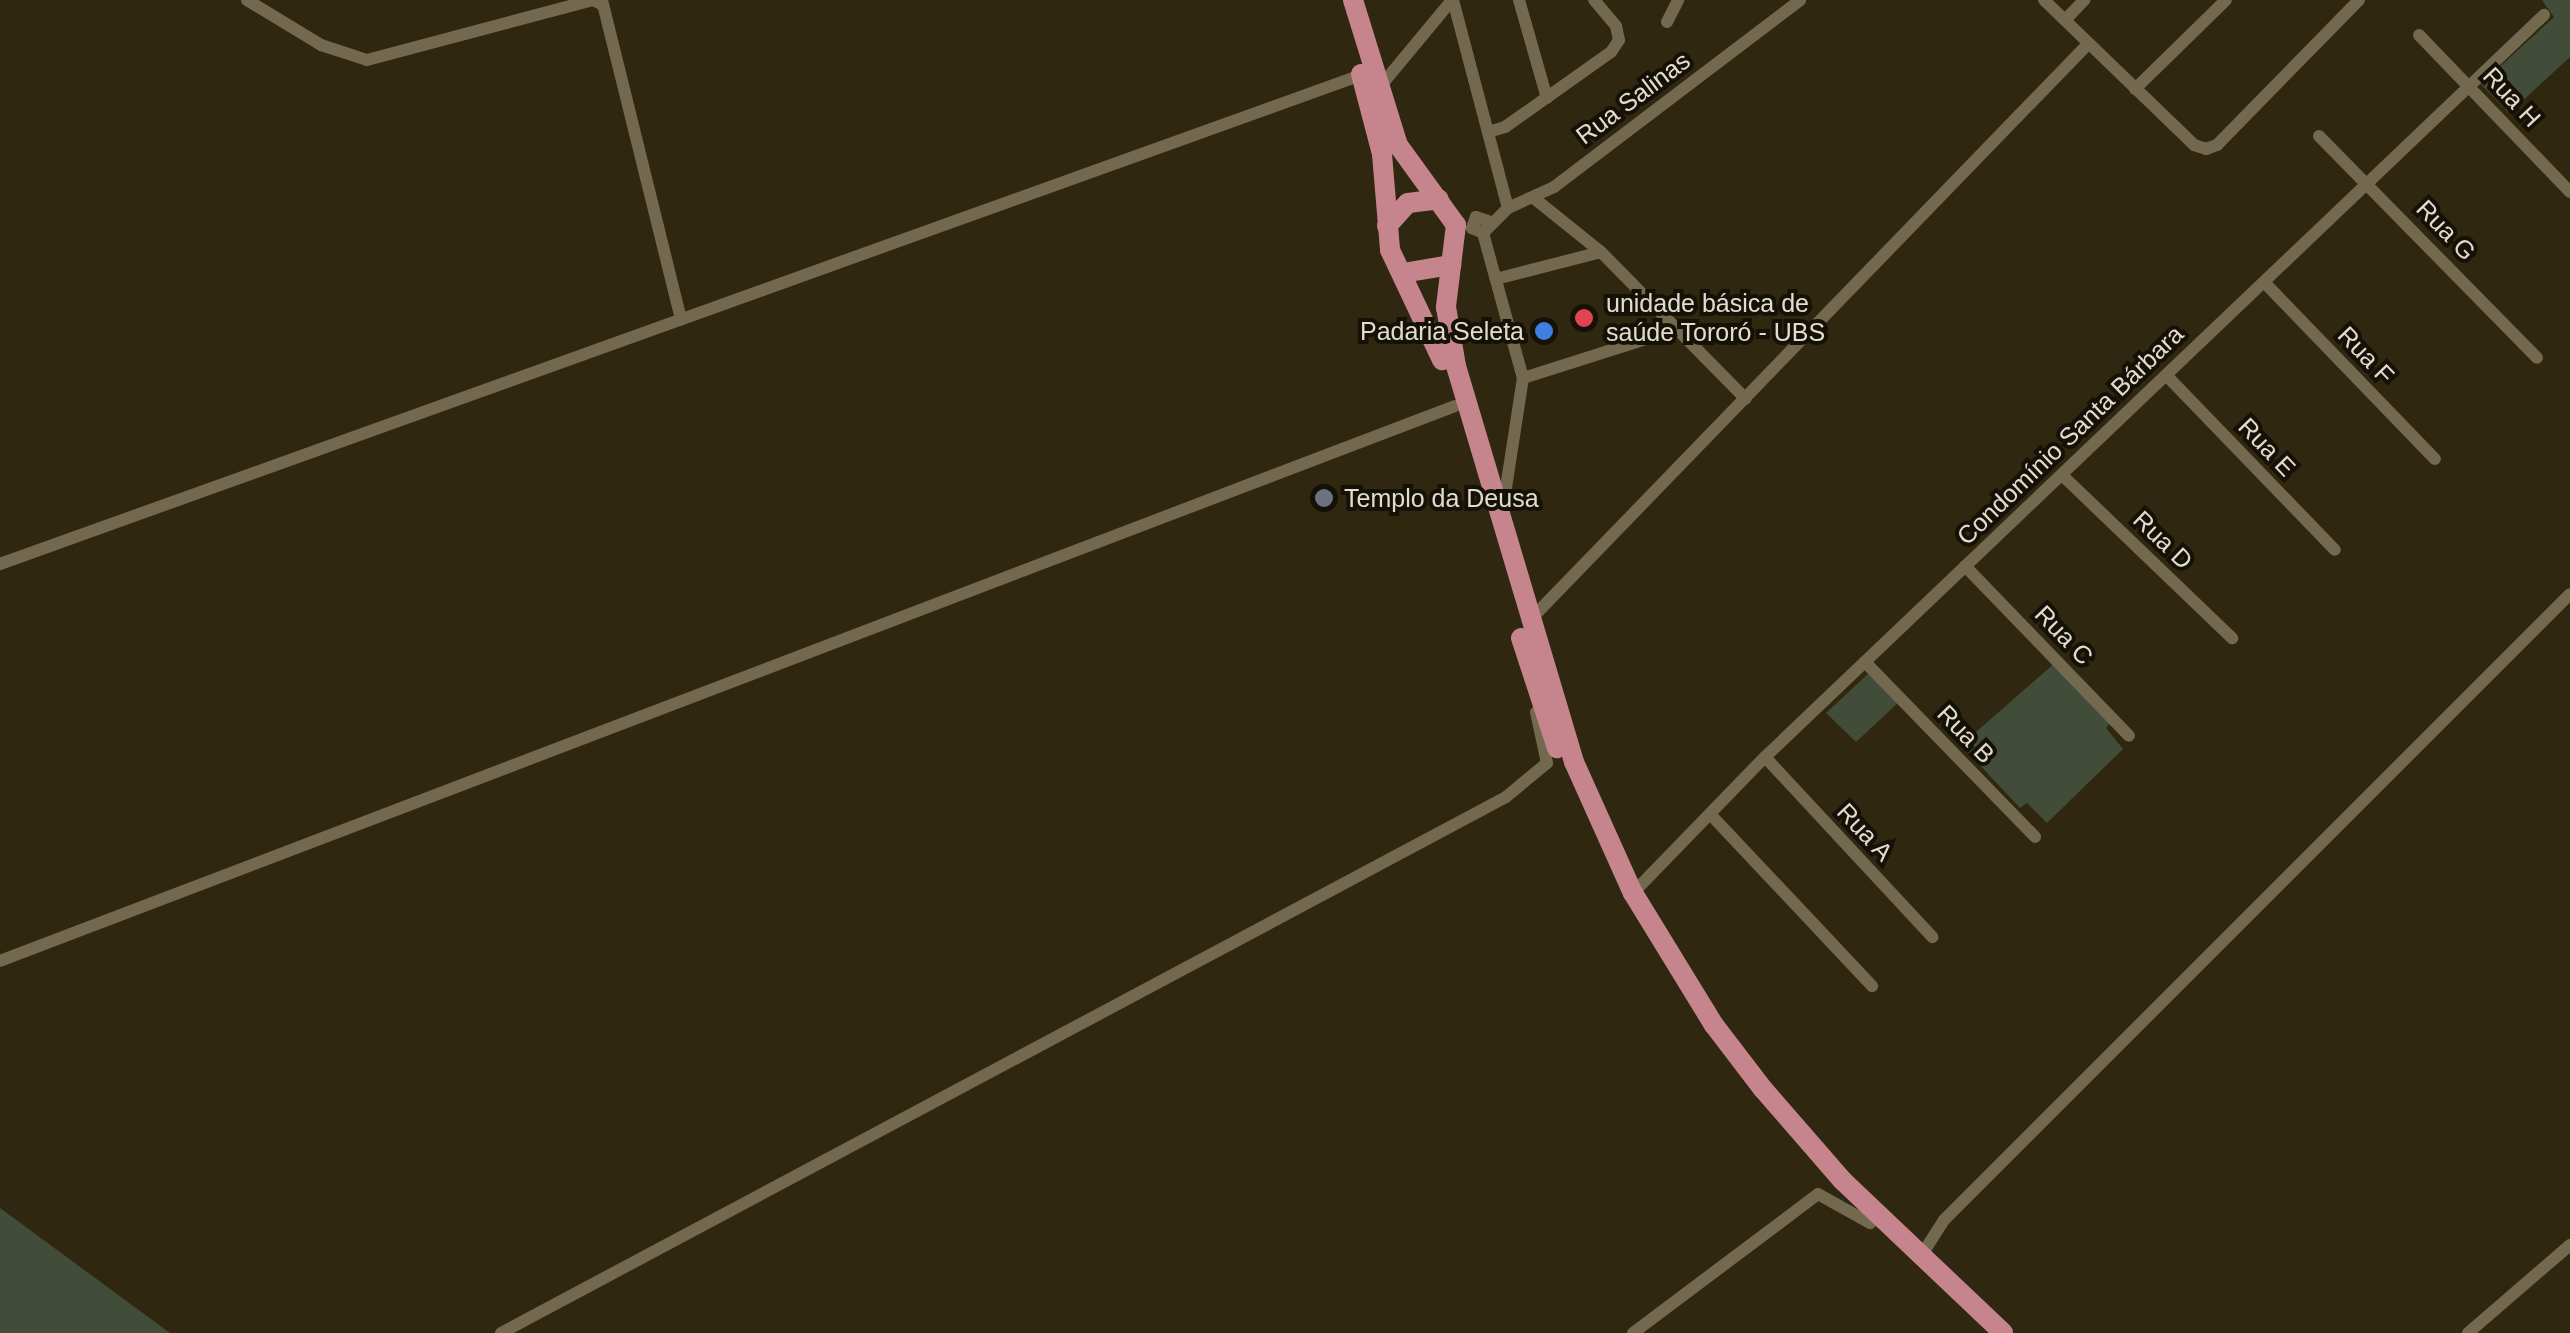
<!DOCTYPE html>
<meta charset="utf-8">
<style>
body{margin:0}
#map{position:relative;width:2570px;height:1333px;overflow:hidden;background:#302710;font-family:Helvetica,sans-serif}
div>[style]{position:absolute}
.green>*{inset:0;background:#414d38}
.minor>*{height:12px;margin:-6px;padding:0 6px;transform-origin:6px;border-radius:6px;background:#73694f}
.primary>*{height:20px;margin:-10px;padding:0 10px;transform-origin:10px;border-radius:10px;background:#c6858d}
.dots>*{width:28px;height:28px;translate:-50% -50%;box-sizing:border-box;border:5px solid #151107;border-radius:50%}
span{translate:-50% -50%;white-space:nowrap;text-align:center;line-height:1.15;-webkit-text-stroke:8px #151107;paint-order:stroke}
.street-label{font-size:25px;color:#e1dcce}
.poi-label{font-size:25px;color:#e1dcce}
.left{translate:0 -50%;text-align:left}
.right{translate:-100% -50%;text-align:right}
</style>
<div id="map">
<div class="green">
<div style="clip-path:polygon(2542px 0,2570px 0,2570px 57px,2509px 113px,2481px 84px,2554px 17px)"></div>
<div style="clip-path:polygon(2056px 662px,2112px 721px,2106px 728px,2123px 749px,2047px 823px,2027px 803px,2020px 808px,1961px 745px)"></div>
<div style="clip-path:polygon(1870px 672px,1900px 701px,1856px 742px,1826px 713px)"></div>
<div style="clip-path:polygon(0 1208px,170px 1333px,0 1333px)"></div>
</div>
<div class="minor">
<div style="left:247px;top:0;width:87px;rotate:31.3deg"></div>
<div style="left:321px;top:45px;width:48px;rotate:18.1deg"></div>
<div style="left:367px;top:60px;width:234px;rotate:-14.9deg"></div>
<div style="left:593px;top:0;width:11px;rotate:27deg"></div>
<div style="left:602px;top:0;width:329px;rotate:76.1deg"></div>
<div style="left:1453px;top:0;width:215px;rotate:75.2deg"></div>
<div style="left:1519px;top:0;width:102px;rotate:74.1deg"></div>
<div style="left:2044px;top:0;width:209px;rotate:44deg"></div>
<div style="left:2194px;top:145px;width:13px;rotate:18deg"></div>
<div style="left:2206px;top:149px;width:12px;rotate:-20deg"></div>
<div style="left:2217px;top:145px;width:203px;rotate:-45.6deg"></div>
<div style="left:2065px;top:20px;width:28px;rotate:-46deg"></div>
<div style="left:1667px;top:22px;width:25px;rotate:-63deg"></div>
<div style="left:2419px;top:35px;width:218px;rotate:46.1deg"></div>
<div style="left:1379px;top:88px;width:114px;rotate:-50.3deg"></div>
<div style="left:2135px;top:89px;width:127px;rotate:-44.4deg"></div>
<div style="left:1488px;top:132px;width:18px;rotate:-16deg"></div>
<div style="left:1505px;top:127px;width:130px;rotate:-35.3deg"></div>
<div style="left:1611px;top:52px;width:14px;rotate:-56deg"></div>
<div style="left:1619px;top:40px;width:14px;rotate:-102deg"></div>
<div style="left:1616px;top:26px;width:34px;rotate:-130deg"></div>
<div style="left:2319px;top:136px;width:311px;rotate:45.5deg"></div>
<div style="left:1535px;top:199px;width:85px;rotate:38.8deg"></div>
<div style="left:1601px;top:252px;width:206px;rotate:45.4deg"></div>
<div style="left:1488px;top:221px;width:13px;rotate:-162deg"></div>
<div style="left:1476px;top:217px;width:12px;rotate:110deg"></div>
<div style="left:1472px;top:228px;width:12px;rotate:24deg"></div>
<div style="left:1483px;top:233px;width:35px;rotate:-45deg"></div>
<div style="left:1508px;top:208px;width:51px;rotate:-24.5deg"></div>
<div style="left:1554px;top:187px;width:309px;rotate:-37.2deg"></div>
<div style="left:1483px;top:233px;width:150px;rotate:74.6deg"></div>
<div style="left:1523px;top:378px;width:137px;rotate:98.8deg"></div>
<div style="left:1496px;top:279px;width:108px;rotate:-14.4deg"></div>
<div style="left:2264px;top:282px;width:246px;rotate:46deg"></div>
<div style="left:2166px;top:375px;width:243px;rotate:46deg"></div>
<div style="left:1523px;top:378px;width:158px;rotate:-17.6deg"></div>
<div style="left:2062px;top:475px;width:236px;rotate:43.8deg"></div>
<div style="left:0;top:564px;width:1446px;rotate:-19.76deg"></div>
<div style="left:1965px;top:566px;width:236px;rotate:46deg"></div>
<div style="left:1530px;top:620px;width:802px;rotate:-45.91deg"></div>
<div style="left:1865px;top:662px;width:244px;rotate:45.8deg"></div>
<div style="left:1765px;top:757px;width:246px;rotate:47.1deg"></div>
<div style="left:1711px;top:815px;width:235px;rotate:46.7deg"></div>
<div style="left:1633px;top:893px;width:190px;rotate:-45.9deg"></div>
<div style="left:1765px;top:757px;width:1076px;rotate:-43.61deg"></div>
<div style="left:0;top:961px;width:1557px;rotate:-20.88deg"></div>
<div style="left:1921px;top:1256px;width:43px;rotate:-57.4deg"></div>
<div style="left:1944px;top:1220px;width:885px;rotate:-45deg"></div>
<div style="left:501px;top:1333px;width:1139px;rotate:-28.07deg"></div>
<div style="left:1506px;top:797px;width:53px;rotate:-39.7deg"></div>
<div style="left:1547px;top:763px;width:52px;rotate:-102.2deg"></div>
<div style="left:1633px;top:1333px;width:231px;rotate:-36.9deg"></div>
<div style="left:1818px;top:1194px;width:60px;rotate:29.1deg"></div>
<div style="left:2468px;top:1333px;width:135px;rotate:-40.8deg"></div>
</div>
<div class="primary">
<div style="left:1353px;top:0;width:152px;rotate:72.8deg"></div>
<div style="left:1398px;top:145px;width:99px;rotate:54.1deg"></div>
<div style="left:1456px;top:225px;width:83px;rotate:97deg"></div>
<div style="left:1446px;top:307px;width:60px;rotate:80.4deg"></div>
<div style="left:1456px;top:366px;width:413px;rotate:73.4deg"></div>
<div style="left:1574px;top:762px;width:144px;rotate:65.8deg"></div>
<div style="left:1633px;top:893px;width:155px;rotate:58.5deg"></div>
<div style="left:1714px;top:1025px;width:81px;rotate:52.6deg"></div>
<div style="left:1763px;top:1089px;width:121px;rotate:49deg"></div>
<div style="left:1842px;top:1180px;width:222px;rotate:43.5deg"></div>
<div style="left:1361px;top:74px;width:83px;rotate:75.3deg"></div>
<div style="left:1382px;top:154px;width:96px;rotate:85.2deg"></div>
<div style="left:1390px;top:250px;width:122px;rotate:64.7deg"></div>
<div style="left:1387px;top:226px;width:31px;rotate:-48deg"></div>
<div style="left:1408px;top:203px;width:31px;rotate:-7deg"></div>
<div style="left:1403px;top:273px;width:49px;rotate:-9.5deg"></div>
<div style="left:1521px;top:638px;width:116px;rotate:71.9deg"></div>
</div>
<div class="dots">
<div style="left:1584px;top:318px;background:#e0444e"></div>
<div style="left:1544px;top:331px;background:#3f7fe0"></div>
<div style="left:1324px;top:498px;background:#6b7280"></div>
</div>
<div class="street-label">
<span style="left:2512px;top:97px;rotate:47deg">Rua H</span>
<span style="left:1633px;top:98px;rotate:-37deg">Rua Salinas</span>
<span style="left:2446px;top:230px;rotate:46deg">Rua G</span>
<span style="left:2366px;top:355px;rotate:46deg">Rua F</span>
<span style="left:2070px;top:435px;rotate:-44deg">Condomínio Santa Bárbara</span>
<span style="left:2267px;top:447px;rotate:46deg">Rua E</span>
<span style="left:2163px;top:540px;rotate:44deg">Rua D</span>
<span style="left:2064px;top:635px;rotate:46deg">Rua C</span>
<span style="left:1966px;top:734px;rotate:46deg">Rua B</span>
<span style="left:1865px;top:832px;rotate:47deg">Rua A</span>
</div>
<div class="poi-label">
<span class="left" style="left:1606px;top:318px">unidade básica de<br>saúde Tororó - UBS</span>
<span class="right" style="left:1524px;top:331px">Padaria Seleta</span>
<span class="left" style="left:1344px;top:498px">Templo da Deusa</span>
</div>
</div>
